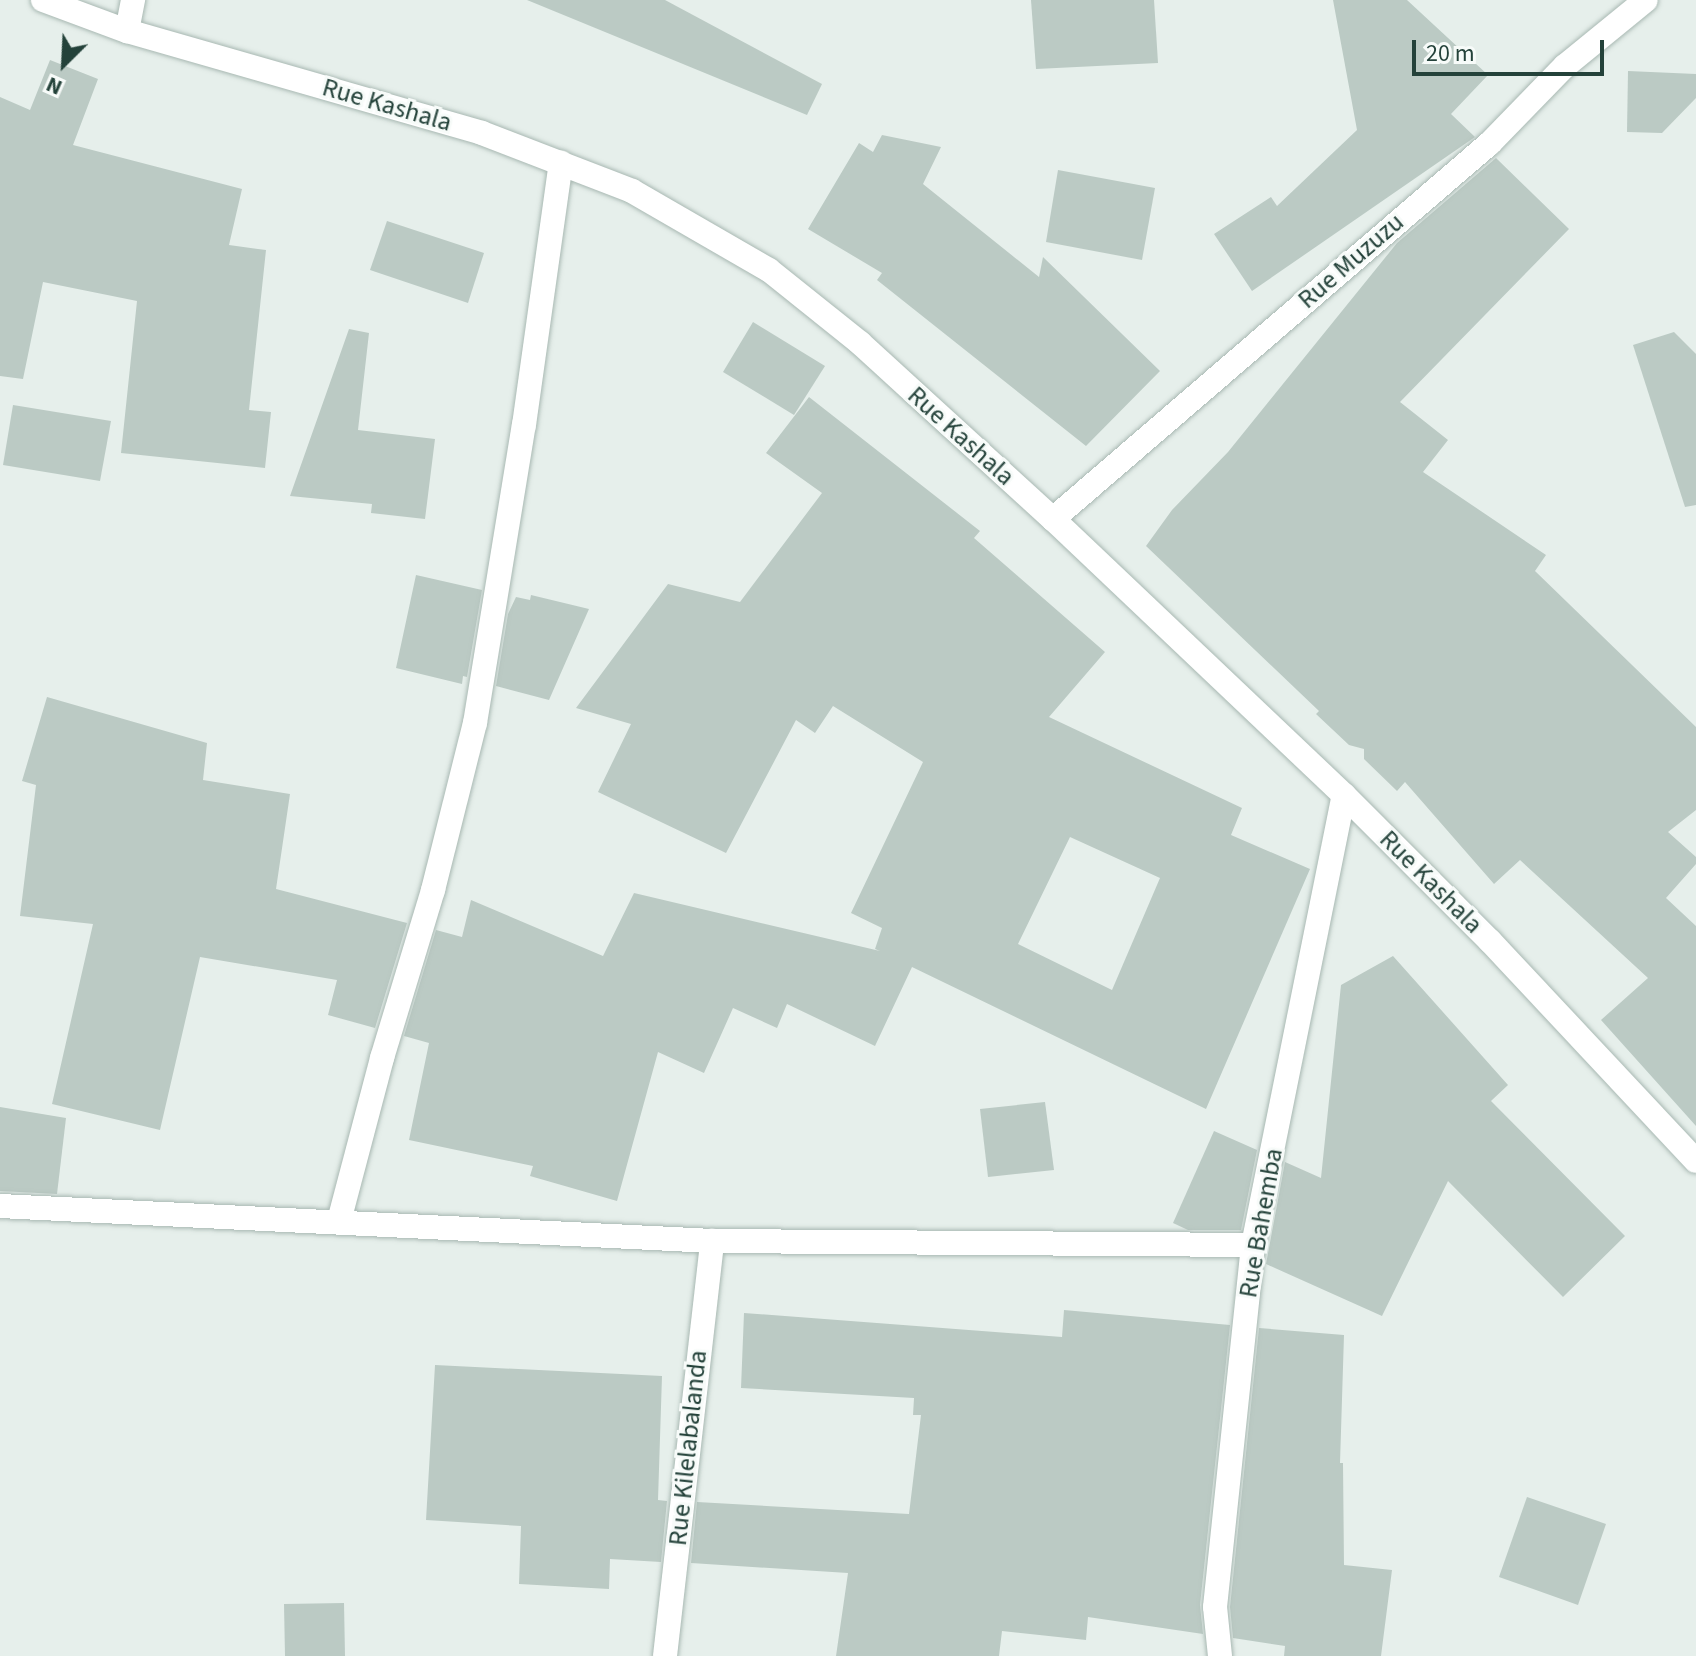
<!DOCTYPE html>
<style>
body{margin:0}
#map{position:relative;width:1696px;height:1656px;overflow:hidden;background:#e6efeb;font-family:"Source Sans 3",sans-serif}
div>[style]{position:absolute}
.building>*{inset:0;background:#bbcac4}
.roads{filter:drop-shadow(0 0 2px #a8b8b2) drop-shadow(0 0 2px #a8b8b2)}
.street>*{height:24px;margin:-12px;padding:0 12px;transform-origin:12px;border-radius:12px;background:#fff}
span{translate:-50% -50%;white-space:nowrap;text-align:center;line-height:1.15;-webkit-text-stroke:6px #f7fbf9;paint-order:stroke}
.street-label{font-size:26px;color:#24423a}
.north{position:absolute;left:24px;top:24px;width:80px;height:80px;-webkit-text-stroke:6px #f7fbf9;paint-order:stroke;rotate:204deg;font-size:22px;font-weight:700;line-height:32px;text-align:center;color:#24423a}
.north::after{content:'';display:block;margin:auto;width:28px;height:36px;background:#24423a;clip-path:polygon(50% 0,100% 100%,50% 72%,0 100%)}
.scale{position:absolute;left:1412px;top:40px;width:192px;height:36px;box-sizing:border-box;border:4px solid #24423a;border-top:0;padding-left:10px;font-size:24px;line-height:28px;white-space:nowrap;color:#24423a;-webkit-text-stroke:6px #f7fbf9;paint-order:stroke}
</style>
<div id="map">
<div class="building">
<div style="clip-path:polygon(527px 0,665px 0,822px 84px,807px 115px)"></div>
<div style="clip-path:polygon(1031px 0,1154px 0,1158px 63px,1036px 69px)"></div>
<div style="clip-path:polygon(1333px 0,1407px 0,1488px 75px,1451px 114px,1475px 137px,1252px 291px,1214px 234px,1271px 197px,1277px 206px,1357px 130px)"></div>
<div style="clip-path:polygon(50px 60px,98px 79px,73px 145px,242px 189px,229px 245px,266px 250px,249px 410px,271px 412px,265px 468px,121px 453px,137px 301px,43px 282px,23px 379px,0 376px,0 97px,30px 110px)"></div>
<div style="clip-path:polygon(1628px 71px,1696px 74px,1696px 98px,1662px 133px,1627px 132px)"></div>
<div style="clip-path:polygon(882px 135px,941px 147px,923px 184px,1039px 277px,1043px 257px,1160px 371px,1086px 446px,877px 280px,882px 273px,808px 229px,859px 143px,873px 152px)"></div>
<div style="clip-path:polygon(1496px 158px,1569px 229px,1400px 402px,1448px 440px,1423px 472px,1546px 555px,1535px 571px,1696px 727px,1696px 810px,1668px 832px,1696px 857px,1696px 864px,1666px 898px,1696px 926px,1696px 1126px,1601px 1020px,1648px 978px,1520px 860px,1494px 884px,1405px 782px,1397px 791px,1364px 759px,1364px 749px,1349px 745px,1316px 714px,1319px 711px,1146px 546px,1172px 510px,1228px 452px,1397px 243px)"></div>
<div style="clip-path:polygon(1058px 170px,1155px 188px,1142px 260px,1046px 242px)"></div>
<div style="clip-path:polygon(387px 221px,484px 253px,468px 303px,370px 270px)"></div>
<div style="clip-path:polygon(753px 322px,825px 366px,794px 415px,723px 372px)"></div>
<div style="clip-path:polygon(349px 329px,369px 333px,358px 430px,435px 439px,425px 519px,371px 513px,372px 504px,290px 496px)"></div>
<div style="clip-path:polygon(1674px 332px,1696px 354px,1696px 505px,1685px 507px,1633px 345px)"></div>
<div style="clip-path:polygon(evenodd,809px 397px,980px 531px,974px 538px,1105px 652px,1049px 717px,1242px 808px,1231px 835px,1310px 869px,1206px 1109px,912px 967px,875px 1046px,787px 1004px,777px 1028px,733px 1008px,704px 1073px,658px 1052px,617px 1201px,530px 1176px,533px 1166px,409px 1140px,429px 1043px,404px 1036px,436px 930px,462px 937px,471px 900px,603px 956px,634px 893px,880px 951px,875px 949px,882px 928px,851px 913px,923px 762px,833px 706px,815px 733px,796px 720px,726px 853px,598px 792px,631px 724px,576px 708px,668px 584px,740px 602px,822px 493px,766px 453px,809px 397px,1070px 837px,1160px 878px,1112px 990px,1018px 944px,1070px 837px)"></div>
<div style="clip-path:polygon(13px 405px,111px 421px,100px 481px,3px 465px)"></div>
<div style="clip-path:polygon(416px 575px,482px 590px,467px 677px,463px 676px,462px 684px,396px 668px)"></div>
<div style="clip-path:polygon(531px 595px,589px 609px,549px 700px,496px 686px,508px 614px,516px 597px,530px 600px)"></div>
<div style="clip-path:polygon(47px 697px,207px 743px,203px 780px,290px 794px,276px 889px,407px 923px,375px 1028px,328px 1015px,337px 980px,200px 957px,160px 1130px,52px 1104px,93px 924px,20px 916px,36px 785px,22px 781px)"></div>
<div style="clip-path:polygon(1393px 956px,1508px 1085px,1491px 1101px,1625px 1236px,1563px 1297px,1448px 1181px,1382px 1316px,1266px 1264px,1285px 1162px,1321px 1178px,1341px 985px)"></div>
<div style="clip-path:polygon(1045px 1102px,1054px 1170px,988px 1177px,980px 1109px)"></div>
<div style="clip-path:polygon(0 1107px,66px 1118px,57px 1194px,0 1191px)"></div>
<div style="clip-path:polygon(1214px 1131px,1257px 1150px,1241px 1230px,1188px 1230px,1173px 1223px)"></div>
<div style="clip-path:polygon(1064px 1310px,1230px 1325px,1200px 1605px,1203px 1634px,1088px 1617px,1086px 1640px,1002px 1631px,999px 1656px,836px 1656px,848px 1573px,691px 1563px,697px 1502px,909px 1514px,921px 1415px,913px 1415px,914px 1398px,741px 1388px,744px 1313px,1062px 1337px)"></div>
<div style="clip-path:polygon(1259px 1328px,1344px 1335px,1340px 1463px,1343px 1463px,1344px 1565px,1392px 1570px,1381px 1656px,1284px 1656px,1285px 1646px,1233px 1638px,1230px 1607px)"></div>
<div style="clip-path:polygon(435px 1365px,662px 1376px,658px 1500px,667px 1501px,661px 1562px,610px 1559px,609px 1589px,519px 1584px,521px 1526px,426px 1520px)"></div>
<div style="clip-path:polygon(1527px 1497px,1606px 1524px,1578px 1605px,1499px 1577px)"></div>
<div style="clip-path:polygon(344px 1603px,345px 1656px,285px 1656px,284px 1604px)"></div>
</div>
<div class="roads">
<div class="street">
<div style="left:43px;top:0;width:90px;rotate:20.3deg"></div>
<div style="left:127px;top:31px;width:369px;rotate:16deg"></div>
<div style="left:482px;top:133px;width:161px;rotate:21.1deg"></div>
<div style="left:632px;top:191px;width:158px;rotate:30deg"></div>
<div style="left:769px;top:270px;width:117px;rotate:38.7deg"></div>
<div style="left:860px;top:343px;width:261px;rotate:42.4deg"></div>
<div style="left:1053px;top:519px;width:401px;rotate:43.5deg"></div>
<div style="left:1344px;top:795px;width:206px;rotate:45deg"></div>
<div style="left:1490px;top:941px;width:301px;rotate:46.9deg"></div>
<div style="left:127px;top:31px;width:32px;rotate:-79deg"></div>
<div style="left:1053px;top:519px;width:576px;rotate:-40.71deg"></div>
<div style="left:1490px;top:143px;width:107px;rotate:-45.8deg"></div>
<div style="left:1565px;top:66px;width:104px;rotate:-39.2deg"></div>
<div style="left:0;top:1206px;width:713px;rotate:2.81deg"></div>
<div style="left:712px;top:1241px;width:541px;rotate:0.42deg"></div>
<div style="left:339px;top:1221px;width:169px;rotate:-75.2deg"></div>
<div style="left:382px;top:1058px;width:176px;rotate:-73.1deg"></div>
<div style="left:433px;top:890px;width:172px;rotate:-75.9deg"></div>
<div style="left:475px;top:723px;width:302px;rotate:-80.7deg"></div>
<div style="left:524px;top:425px;width:265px;rotate:-82deg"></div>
<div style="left:665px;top:1656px;width:418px;rotate:-83.5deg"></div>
<div style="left:1220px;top:1656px;width:49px;rotate:-95.8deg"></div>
<div style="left:1215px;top:1607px;width:364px;rotate:-84deg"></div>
<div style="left:1253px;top:1245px;width:459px;rotate:-78.6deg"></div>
</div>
</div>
<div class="street-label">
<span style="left:387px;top:105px;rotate:16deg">Rue Kashala</span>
<span style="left:1351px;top:261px;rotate:-41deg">Rue Muzuzu</span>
<span style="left:961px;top:436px;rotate:42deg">Rue Kashala</span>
<span style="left:1431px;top:882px;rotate:45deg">Rue Kashala</span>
<span style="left:1261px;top:1223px;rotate:-80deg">Rue Bahemba</span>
<span style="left:688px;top:1448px;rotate:-84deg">Rue Kilelabalanda</span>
</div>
<div class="north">N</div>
<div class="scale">20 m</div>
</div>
